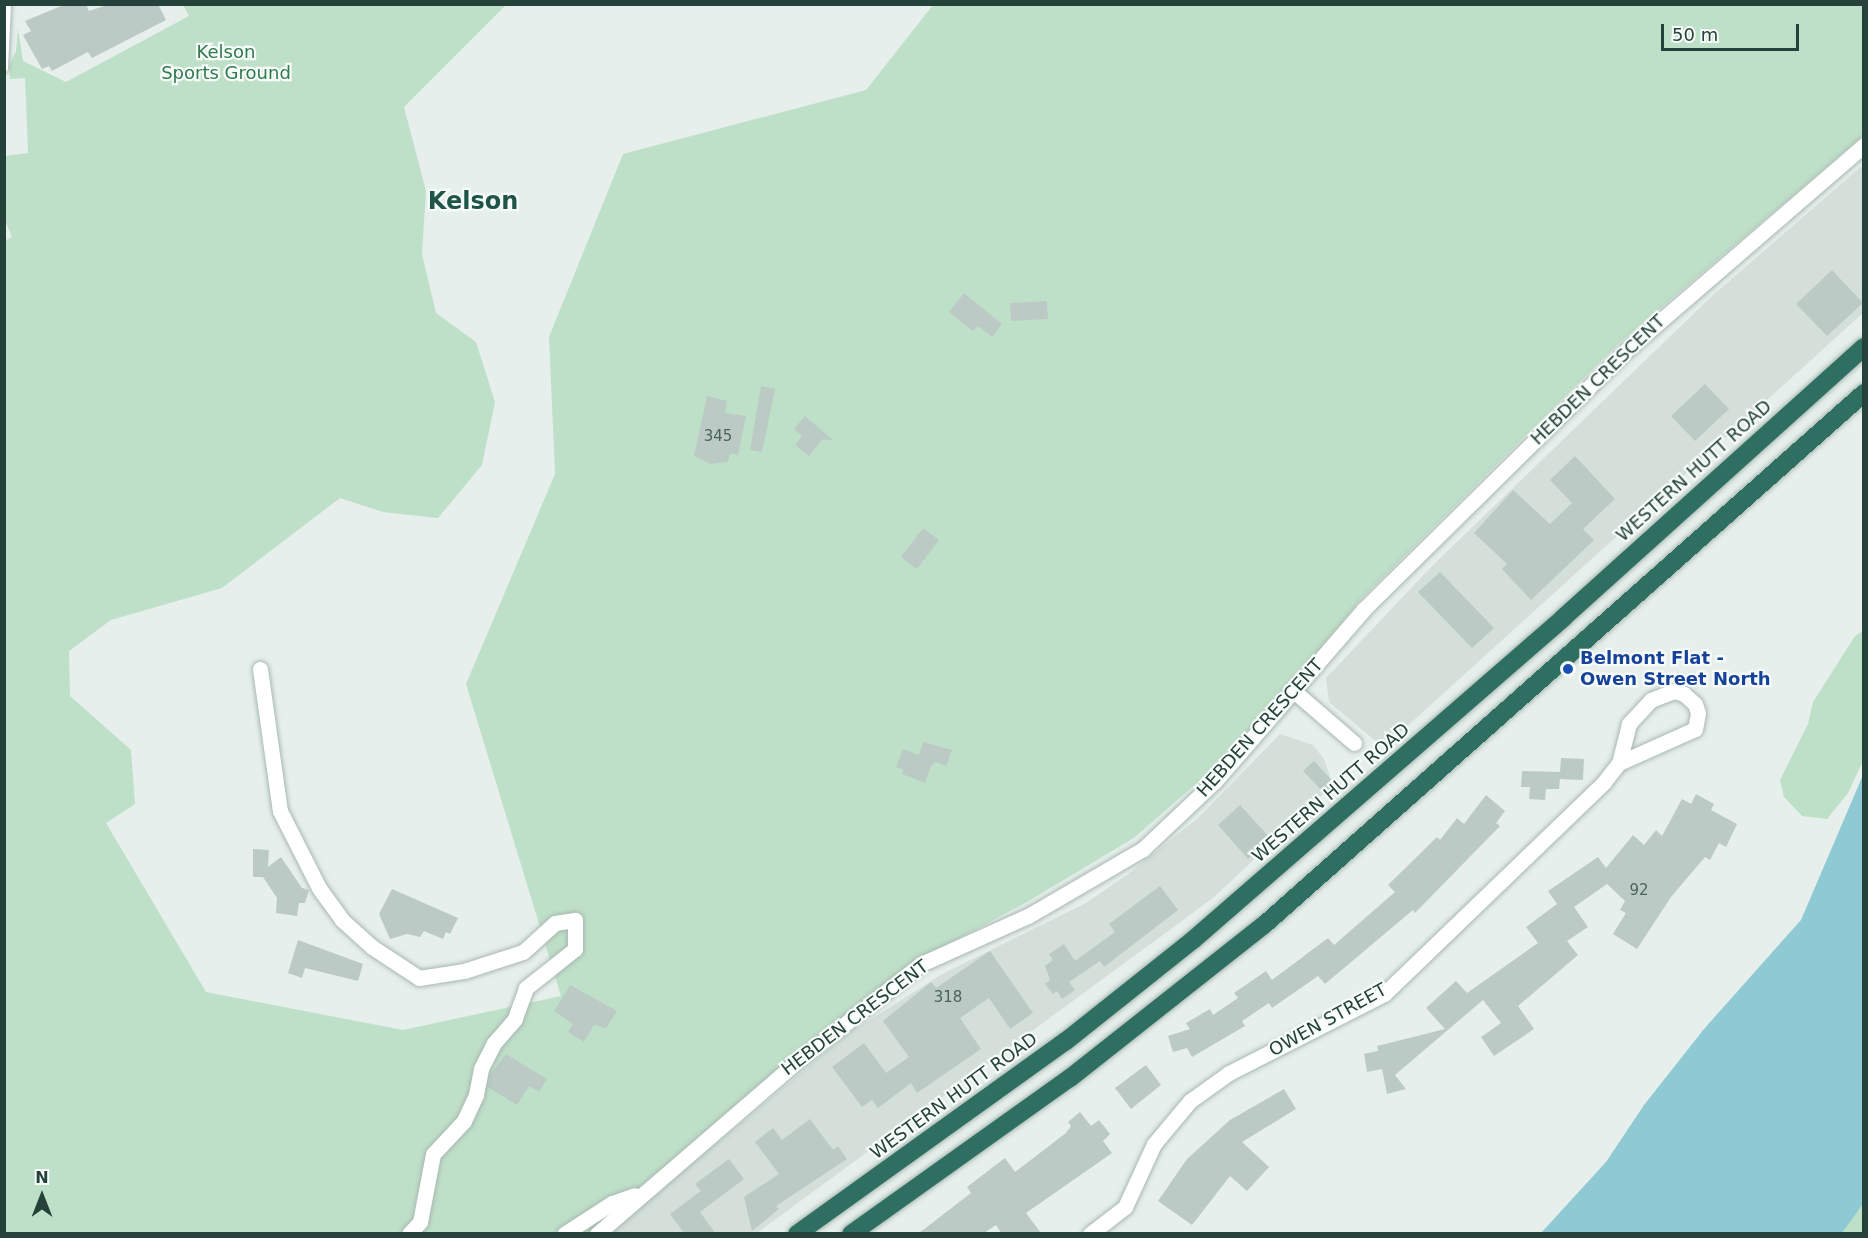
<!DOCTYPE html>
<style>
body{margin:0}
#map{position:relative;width:1868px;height:1238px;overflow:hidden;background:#e6efeb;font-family:"DejaVu Sans",sans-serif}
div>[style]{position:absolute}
.built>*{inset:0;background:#d4dfda}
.green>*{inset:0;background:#bfe0c8}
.water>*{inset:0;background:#8ec9d4}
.building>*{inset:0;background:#bbcac4}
.roads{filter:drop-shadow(0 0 2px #a8b8b2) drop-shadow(0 0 2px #a8b8b2)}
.lane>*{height:8px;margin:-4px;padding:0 4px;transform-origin:4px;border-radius:4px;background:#fff}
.street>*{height:15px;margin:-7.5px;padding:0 7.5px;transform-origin:7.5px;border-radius:7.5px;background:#fff}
.highway>*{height:18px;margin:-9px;padding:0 9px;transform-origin:9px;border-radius:9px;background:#2f6f62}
.dots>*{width:16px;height:16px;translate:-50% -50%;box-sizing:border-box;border:3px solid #f7fbf9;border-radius:50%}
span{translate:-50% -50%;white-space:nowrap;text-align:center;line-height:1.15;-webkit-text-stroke:4.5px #f7fbf9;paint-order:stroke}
.number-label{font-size:15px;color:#4a645c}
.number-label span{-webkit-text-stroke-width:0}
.park-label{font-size:18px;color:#2d7a4b}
.street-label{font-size:18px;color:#24423a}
.transit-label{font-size:18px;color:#164399;font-weight:700}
.left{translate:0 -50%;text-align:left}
.district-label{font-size:24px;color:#1f5548;font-weight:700}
.frame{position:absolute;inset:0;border:6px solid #24423a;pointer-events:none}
.north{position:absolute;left:12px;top:1166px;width:60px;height:60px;-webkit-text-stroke:4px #f7fbf9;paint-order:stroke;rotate:0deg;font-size:16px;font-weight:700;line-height:24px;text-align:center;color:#24423a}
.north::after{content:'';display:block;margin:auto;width:21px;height:27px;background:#24423a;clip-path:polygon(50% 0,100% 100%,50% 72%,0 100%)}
.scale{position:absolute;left:1661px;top:24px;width:138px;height:27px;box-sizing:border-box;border:3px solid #24423a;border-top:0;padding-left:8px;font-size:18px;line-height:21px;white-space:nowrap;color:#24423a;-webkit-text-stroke:4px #f7fbf9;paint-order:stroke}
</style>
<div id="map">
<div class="built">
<div style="clip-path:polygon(1863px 165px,1863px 313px,1392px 740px,1379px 744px,1329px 702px,1326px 678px,1433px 565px,1712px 296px)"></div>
<div style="clip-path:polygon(1280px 734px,1313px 745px,1324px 759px,1333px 785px,1213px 898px,757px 1233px,608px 1234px,849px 1033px,944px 973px,1086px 903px,1128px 874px,1198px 818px)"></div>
</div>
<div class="green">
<div style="clip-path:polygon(183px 5px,506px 5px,404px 107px,426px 191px,422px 254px,436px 313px,476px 342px,495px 402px,482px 465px,438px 518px,383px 512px,340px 498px,222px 588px,111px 620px,69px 651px,70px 696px,131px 750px,135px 804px,106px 823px,206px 992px,403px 1030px,561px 996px,466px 684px,555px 474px,549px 337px,623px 154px,866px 90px,933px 5px,1863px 5px,1863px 136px,1618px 344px,1362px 598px,1295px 680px,1206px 775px,1134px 838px,1027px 902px,917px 961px,590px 1233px,5px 1233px,4px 241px,12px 237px,5px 220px,5px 156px,28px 153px,25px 78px,10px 79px,9px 66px,16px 51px,18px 29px,23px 61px,66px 82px,189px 16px)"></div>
<div style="clip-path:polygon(1863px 631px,1863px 761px,1848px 793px,1827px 819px,1802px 816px,1784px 797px,1780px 780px,1808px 724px,1813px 702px,1855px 636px)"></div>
<div style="clip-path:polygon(1863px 1204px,1863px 1233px,1842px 1234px,1849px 1222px)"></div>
</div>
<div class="water">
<div style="clip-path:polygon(1863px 775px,1863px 1204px,1842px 1233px,1541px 1233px,1606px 1162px,1644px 1105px,1704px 1029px,1801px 920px)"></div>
</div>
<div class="building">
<div style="clip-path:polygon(66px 4px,86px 4px,89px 11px,110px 4px,158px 4px,166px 20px,92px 58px,88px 52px,52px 71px,49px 66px,42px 69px,23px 35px,31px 31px,25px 21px)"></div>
<div style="clip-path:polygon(1832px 270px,1863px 303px,1827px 336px,1796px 304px)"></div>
<div style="clip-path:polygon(964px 293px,1002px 324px,992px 337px,978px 326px,973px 331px,949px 312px)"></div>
<div style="clip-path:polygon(1047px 301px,1048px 319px,1011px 321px,1010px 303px)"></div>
<div style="clip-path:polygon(1705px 384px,1729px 409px,1695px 441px,1671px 416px)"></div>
<div style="clip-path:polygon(761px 386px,775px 389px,762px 452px,750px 450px)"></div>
<div style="clip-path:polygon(707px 396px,727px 401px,725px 413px,746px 416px,738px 455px,730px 453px,728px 462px,710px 464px,694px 456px)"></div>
<div style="clip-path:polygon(805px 416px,834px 441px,823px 439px,809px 456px,795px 445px,802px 436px,794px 429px)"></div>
<div style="clip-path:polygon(1575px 456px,1615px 499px,1583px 529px,1594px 540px,1531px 600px,1502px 569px,1507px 564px,1474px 533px,1513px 490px,1550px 524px,1572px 503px,1550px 480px)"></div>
<div style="clip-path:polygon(923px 528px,939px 540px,917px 569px,901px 557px)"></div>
<div style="clip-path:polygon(1440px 572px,1494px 628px,1472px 648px,1418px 592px)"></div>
<div style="clip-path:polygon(923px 742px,952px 750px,946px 766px,936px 762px,931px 766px,925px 783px,902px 774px,904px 770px,896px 767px,903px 749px,919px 755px)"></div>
<div style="clip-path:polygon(1561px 758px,1584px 759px,1583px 780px,1560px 779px,1559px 789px,1546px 789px,1545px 800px,1529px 799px,1530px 787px,1521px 787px,1522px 771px,1560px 772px)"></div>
<div style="clip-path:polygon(1314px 761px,1337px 786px,1327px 796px,1303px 771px)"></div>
<div style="clip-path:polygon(1696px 794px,1714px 804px,1711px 810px,1737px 824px,1726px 847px,1719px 843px,1710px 860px,1705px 857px,1671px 897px,1637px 949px,1613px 934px,1626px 913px,1620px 910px,1625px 901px,1607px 884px,1574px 907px,1588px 927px,1567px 941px,1578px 955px,1518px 1006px,1534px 1029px,1494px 1056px,1481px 1037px,1501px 1023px,1483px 1000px,1395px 1075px,1406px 1089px,1387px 1094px,1382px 1069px,1367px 1072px,1364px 1054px,1378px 1051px,1377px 1046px,1445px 1029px,1426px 1008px,1456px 981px,1467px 993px,1538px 943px,1526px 927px,1557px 904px,1548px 891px,1598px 857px,1606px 868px,1633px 835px,1644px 845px,1656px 830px,1662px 836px,1682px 799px,1691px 804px)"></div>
<div style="clip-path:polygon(1486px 795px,1505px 811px,1496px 823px,1500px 826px,1415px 913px,1413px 910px,1325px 984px,1318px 976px,1272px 1008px,1269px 1003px,1242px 1021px,1245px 1026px,1192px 1057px,1187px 1048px,1173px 1052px,1168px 1036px,1190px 1029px,1186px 1023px,1210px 1009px,1213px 1015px,1238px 998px,1234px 993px,1266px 971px,1272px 980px,1328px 938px,1334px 945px,1395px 892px,1388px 885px,1437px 837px,1440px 840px,1457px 818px,1464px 824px)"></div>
<div style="clip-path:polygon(1240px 805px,1271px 839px,1248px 859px,1218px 825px)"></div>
<div style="clip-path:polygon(253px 849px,269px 850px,268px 867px,281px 857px,302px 888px,309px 890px,305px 903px,299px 903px,297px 916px,276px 913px,277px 898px,263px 877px,253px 877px)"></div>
<div style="clip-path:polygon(1160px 886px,1178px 910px,1104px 967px,1100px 961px,1069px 982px,1075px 990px,1062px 999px,1057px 991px,1053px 994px,1045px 984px,1050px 980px,1045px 966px,1053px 960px,1049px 954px,1064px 944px,1075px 961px,1115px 932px,1109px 924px)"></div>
<div style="clip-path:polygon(392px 889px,458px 918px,450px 934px,446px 932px,443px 939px,424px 931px,420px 937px,407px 934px,390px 939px,379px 914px)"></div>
<div style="clip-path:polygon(298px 940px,363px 964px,358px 981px,305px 968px,302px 978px,288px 973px)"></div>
<div style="clip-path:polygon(990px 951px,1033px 1013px,1010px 1029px,989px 998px,960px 1018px,981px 1049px,917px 1093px,911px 1083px,878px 1108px,872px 1100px,862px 1107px,832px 1067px,864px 1043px,886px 1073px,909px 1057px,883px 1021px,931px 982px,936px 988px)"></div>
<div style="clip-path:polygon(570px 985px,617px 1011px,606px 1028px,594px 1025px,584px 1042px,568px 1032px,573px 1024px,554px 1011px)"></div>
<div style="clip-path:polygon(506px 1054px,547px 1079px,539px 1092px,529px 1086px,517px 1105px,488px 1087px,490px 1075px)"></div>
<div style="clip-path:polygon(1146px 1065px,1161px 1085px,1131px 1109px,1115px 1088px)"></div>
<div style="clip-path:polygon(1284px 1089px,1296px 1109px,1242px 1142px,1269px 1167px,1247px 1191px,1230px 1176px,1192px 1225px,1158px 1201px,1187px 1159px,1230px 1120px)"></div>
<div style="clip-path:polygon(1080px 1112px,1091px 1126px,1099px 1120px,1110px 1134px,1103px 1141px,1112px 1153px,1026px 1213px,1041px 1233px,1001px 1233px,996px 1225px,984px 1233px,919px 1233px,971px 1193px,967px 1187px,1005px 1158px,1015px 1172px,1066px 1133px,1071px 1126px,1068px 1122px)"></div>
<div style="clip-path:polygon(810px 1119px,833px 1150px,838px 1146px,847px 1159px,776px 1206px,779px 1209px,752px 1231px,744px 1197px,779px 1174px,755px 1142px,773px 1128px,782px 1140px)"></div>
<div style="clip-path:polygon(729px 1159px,744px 1179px,700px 1212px,715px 1233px,684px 1233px,670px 1214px,701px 1191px,695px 1184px)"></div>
</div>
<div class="roads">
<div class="lane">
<div style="left:4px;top:68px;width:64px;rotate:-87.3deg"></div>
</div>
<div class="street">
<div style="left:260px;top:669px;width:143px;rotate:82deg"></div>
<div style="left:280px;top:811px;width:86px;rotate:63.1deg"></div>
<div style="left:319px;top:888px;width:39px;rotate:54deg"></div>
<div style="left:342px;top:920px;width:40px;rotate:42deg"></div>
<div style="left:372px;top:947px;width:56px;rotate:33.4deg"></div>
<div style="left:419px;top:978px;width:46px;rotate:-8.8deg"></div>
<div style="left:464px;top:971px;width:62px;rotate:-17.9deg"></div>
<div style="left:523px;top:952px;width:43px;rotate:-42.2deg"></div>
<div style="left:555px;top:923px;width:20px;rotate:-9deg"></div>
<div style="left:575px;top:920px;width:29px;rotate:90deg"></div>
<div style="left:575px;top:949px;width:63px;rotate:141.5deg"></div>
<div style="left:526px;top:988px;width:33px;rotate:110deg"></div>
<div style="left:515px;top:1019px;width:32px;rotate:131deg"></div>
<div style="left:494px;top:1043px;width:29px;rotate:117deg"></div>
<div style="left:481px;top:1069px;width:26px;rotate:101deg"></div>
<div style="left:476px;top:1095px;width:29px;rotate:115deg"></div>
<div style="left:464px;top:1121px;width:45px;rotate:133.2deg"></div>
<div style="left:433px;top:1154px;width:69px;rotate:100.8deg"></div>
<div style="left:420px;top:1222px;width:16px;rotate:133deg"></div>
<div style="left:1295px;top:692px;width:78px;rotate:40.8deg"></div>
<div style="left:564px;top:1234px;width:57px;rotate:-32.9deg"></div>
<div style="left:612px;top:1203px;width:24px;rotate:-19deg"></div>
<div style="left:597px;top:1234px;width:260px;rotate:-40.8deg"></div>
<div style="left:794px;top:1064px;width:162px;rotate:-38.2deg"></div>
<div style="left:921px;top:964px;width:117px;rotate:-24.2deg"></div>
<div style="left:1028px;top:916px;width:133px;rotate:-30.2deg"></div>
<div style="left:1143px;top:849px;width:100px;rotate:-43.4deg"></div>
<div style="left:1216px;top:780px;width:226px;rotate:-49.1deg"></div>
<div style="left:1364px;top:609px;width:372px;rotate:-44.6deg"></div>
<div style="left:1629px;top:348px;width:311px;rotate:-40.8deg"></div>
<div style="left:1090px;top:1234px;width:44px;rotate:-37.6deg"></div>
<div style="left:1125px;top:1207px;width:69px;rotate:-65.3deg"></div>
<div style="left:1154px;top:1144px;width:56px;rotate:-50.1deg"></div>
<div style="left:1190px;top:1101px;width:48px;rotate:-35.7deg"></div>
<div style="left:1229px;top:1073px;width:174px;rotate:-27deg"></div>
<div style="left:1384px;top:994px;width:306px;rotate:-43.9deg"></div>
<div style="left:1604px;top:782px;width:24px;rotate:-52deg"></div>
<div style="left:1619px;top:763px;width:83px;rotate:-24.1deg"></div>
<div style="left:1695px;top:729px;width:16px;rotate:-79deg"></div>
<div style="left:1698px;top:713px;width:9px;rotate:-108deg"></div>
<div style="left:1695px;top:704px;width:15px;rotate:-138deg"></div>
<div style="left:1684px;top:694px;width:10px;rotate:-163deg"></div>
<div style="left:1674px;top:691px;width:25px;rotate:159deg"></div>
<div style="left:1651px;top:700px;width:33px;rotate:133deg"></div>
<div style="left:1629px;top:724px;width:40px;rotate:104.4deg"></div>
</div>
<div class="highway">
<div style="left:797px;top:1234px;width:331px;rotate:-35.7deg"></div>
<div style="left:1066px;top:1041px;width:162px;rotate:-38.5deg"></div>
<div style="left:1193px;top:940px;width:490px;rotate:-41deg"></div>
<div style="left:1563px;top:618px;width:405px;rotate:-42deg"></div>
<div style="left:851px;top:1234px;width:269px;rotate:-35.5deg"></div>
<div style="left:1070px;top:1078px;width:247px;rotate:-38.3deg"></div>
<div style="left:1264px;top:925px;width:802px;rotate:-41.56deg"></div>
</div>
</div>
<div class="dots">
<div style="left:1568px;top:669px;background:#1a4fb4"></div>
</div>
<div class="number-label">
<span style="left:718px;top:437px">345</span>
<span style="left:1639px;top:891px">92</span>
<span style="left:948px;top:998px">318</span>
</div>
<div class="park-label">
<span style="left:226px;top:63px">Kelson<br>Sports Ground</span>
</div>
<div class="street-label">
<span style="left:1598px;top:380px;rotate:-44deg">HEBDEN CRESCENT</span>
<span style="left:1694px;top:471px;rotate:-42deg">WESTERN HUTT ROAD</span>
<span style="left:1260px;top:728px;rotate:-48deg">HEBDEN CRESCENT</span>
<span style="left:1331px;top:793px;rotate:-41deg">WESTERN HUTT ROAD</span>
<span style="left:855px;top:1018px;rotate:-37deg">HEBDEN CRESCENT</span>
<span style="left:1328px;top:1020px;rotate:-29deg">OWEN STREET</span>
<span style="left:954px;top:1096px;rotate:-36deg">WESTERN HUTT ROAD</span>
</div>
<div class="transit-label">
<span class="left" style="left:1580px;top:669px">Belmont Flat -<br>Owen Street North</span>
</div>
<div class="district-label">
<span style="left:473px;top:202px">Kelson</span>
</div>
<div class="frame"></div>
<div class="north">N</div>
<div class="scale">50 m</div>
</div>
